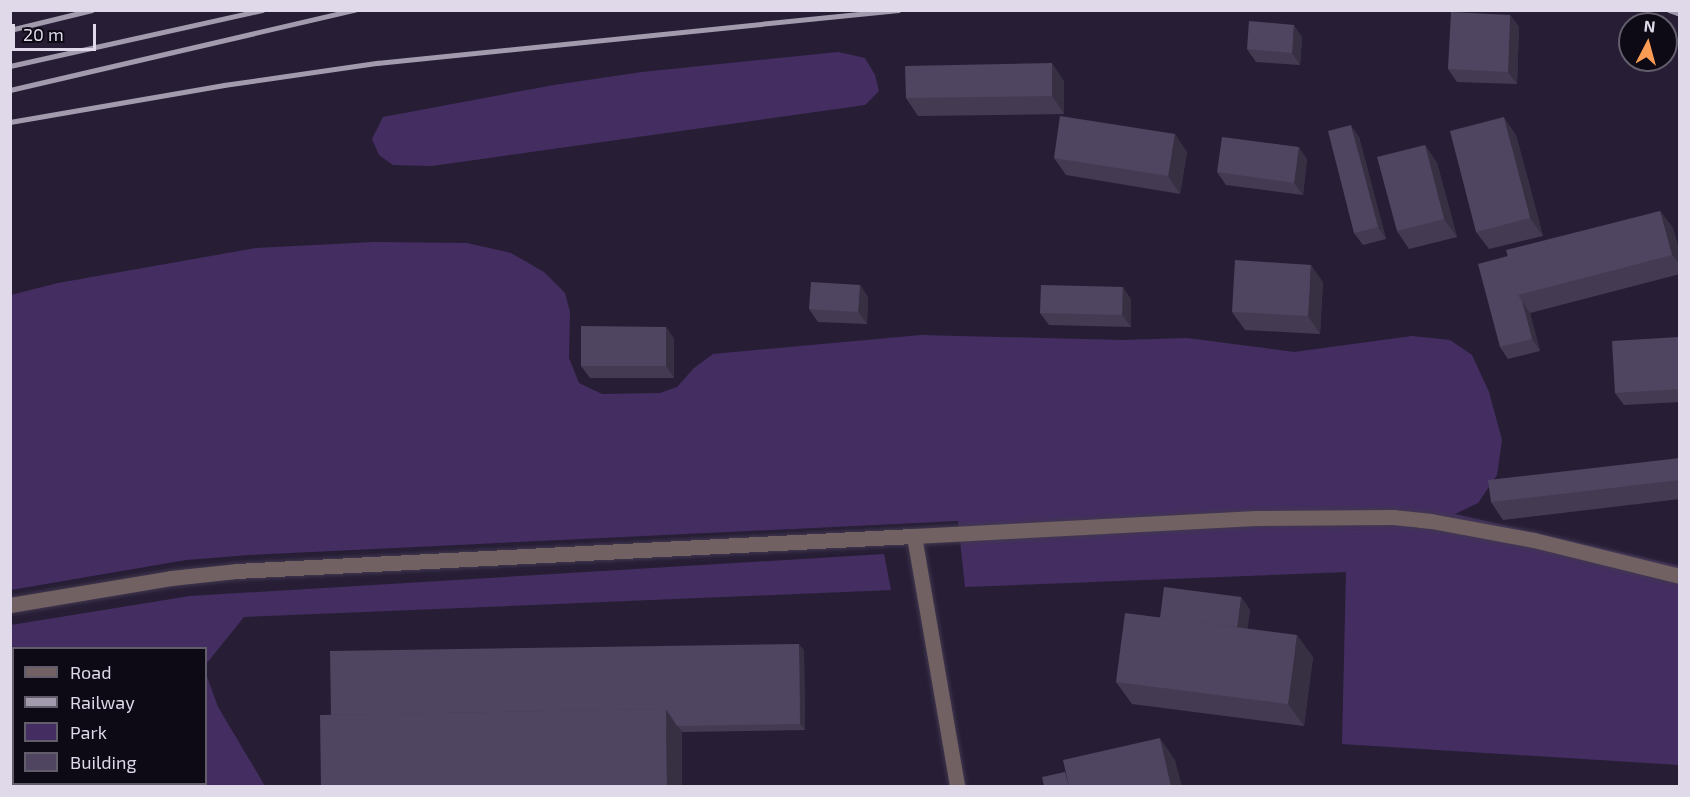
<!DOCTYPE html>
<style>
body{margin:0}
#map{position:relative;width:1690px;height:797px;overflow:hidden;background:#271e36;font-family:"Exo 2",sans-serif}
div>[style]{position:absolute}
.green>*{inset:0;background:#442e61}
.roads{filter:drop-shadow(0 0 2px #41384f) drop-shadow(0 0 2px #41384f)}
.service>*{height:15px;margin:-7.5px;padding:0 7.5px;transform-origin:7.5px;border-radius:7.5px;background:#716163}
.minor>*{height:15px;margin:-7.5px;padding:0 7.5px;transform-origin:7.5px;border-radius:7.5px;background:#716163}
.rail>*{height:4.5px;margin:-2.25px;padding:0 2.25px;transform-origin:2.25px;border-radius:2.25px;background:#a29bae}
.wall>*{inset:0;background:#443b53}
.shaded-wall>*{inset:0;background:#373043}
.building>*{inset:0;background:#4f4560}
span{translate:-50% -50%;white-space:nowrap;text-align:center;line-height:1.15;-webkit-text-stroke:4.5px #0e0a15;paint-order:stroke}
.frame{position:absolute;inset:0;border:12px solid #dfd9ea;pointer-events:none}
.legend{position:absolute;left:12px;top:647px;width:195px;height:138px;box-sizing:border-box;background:#0e0a15;border:2px solid #625d6a;margin:0;padding:8px 10px;list-style:none;font-size:18px;color:#dfd9ea}
.legend li{display:flex;align-items:center;gap:12px;height:30px}
.legend b{width:30px;border:2px solid #625d6a}
.north{position:absolute;left:1618px;top:12px;width:60px;height:60px;box-sizing:border-box;background:#0e0a15;border:2px solid #625d6a;border-radius:50%;rotate:6deg;font-size:16px;font-weight:700;line-height:24px;text-align:center;color:#dfd9ea}
.north::after{content:'';display:block;margin:auto;width:21px;height:27px;background:#fd9d55;clip-path:polygon(50% 0,100% 100%,50% 72%,0 100%)}
.scale{position:absolute;left:12px;top:24px;width:84px;height:27px;box-sizing:border-box;border:3px solid #dfd9ea;border-top:0;padding-left:8px;font-size:18px;line-height:21px;white-space:nowrap;color:#dfd9ea;-webkit-text-stroke:4px #0e0a15;paint-order:stroke}
</style>
<div id="map">
<div class="green">
<div style="clip-path:polygon(838px 52px,865px 58px,875px 75px,879px 91px,865px 105px,432px 166px,393px 165px,379px 155px,372px 139px,383px 117px,554px 85px,642px 72px)"></div>
<div style="clip-path:polygon(374px 242px,467px 243px,511px 253px,544px 272px,565px 293px,570px 312px,569px 358px,579px 383px,602px 394px,660px 393px,677px 387px,694px 368px,713px 354px,921px 335px,1122px 340px,1187px 338px,1294px 352px,1412px 336px,1450px 340px,1472px 355px,1489px 392px,1502px 440px,1497px 475px,1478px 503px,1455px 514px,1679px 566px,1679px 765px,1342px 744px,1346px 572px,965px 587px,958px 521px,249px 555px,186px 560px,11px 590px,11px 295px,58px 283px,256px 248px)"></div>
<div style="clip-path:polygon(884px 554px,891px 590px,244px 617px,206px 664px,206px 648px,14px 648px,11px 645px,11px 625px,190px 596px)"></div>
<div style="clip-path:polygon(206px 674px,218px 707px,265px 786px,130px 786px,127px 784px,206px 784px)"></div>
</div>
<div class="roads">
<div class="service">
<div style="left:914px;top:536px;width:342px;rotate:-3deg"></div>
<div style="left:1256px;top:518px;width:137px;rotate:-0.4deg"></div>
<div style="left:1393px;top:517px;width:38px;rotate:6deg"></div>
<div style="left:1431px;top:521px;width:105px;rotate:10.5deg"></div>
<div style="left:1534px;top:540px;width:150px;rotate:13.9deg"></div>
<div style="left:10px;top:674px;width:6px;rotate:45deg"></div>
<div style="left:102px;top:784px;width:3px;rotate:45deg"></div>
</div>
<div class="minor">
<div style="left:10px;top:605px;width:163px;rotate:-9.5deg"></div>
<div style="left:171px;top:578px;width:65px;rotate:-6.1deg"></div>
<div style="left:236px;top:571px;width:679px;rotate:-2.96deg"></div>
<div style="left:914px;top:536px;width:254px;rotate:80.2deg"></div>
</div>
</div>
<div class="rail">
<div style="left:1669px;top:10px;width:12px;rotate:20deg"></div>
<div style="left:10px;top:30px;width:84px;rotate:-13.7deg"></div>
<div style="left:10px;top:66px;width:258px;rotate:-12.5deg"></div>
<div style="left:10px;top:90px;width:354px;rotate:-13.1deg"></div>
<div style="left:10px;top:122px;width:217px;rotate:-9.8deg"></div>
<div style="left:224px;top:85px;width:155px;rotate:-8.2deg"></div>
<div style="left:377px;top:63px;width:524px;rotate:-5.81deg"></div>
</div>
<div class="wall">
<div style="clip-path:polygon(1510px 15px,1519px 27px,1517px 84px,1457px 82px,1448px 69px)"></div>
<div style="clip-path:polygon(1302px 37px,1300px 65px,1256px 62px,1247px 49px)"></div>
<div style="clip-path:polygon(1064px 81px,1064px 114px,918px 116px,906px 98px)"></div>
<div style="clip-path:polygon(1516px 135px,1543px 236px,1489px 249px,1476px 232px)"></div>
<div style="clip-path:polygon(1359px 137px,1386px 239px,1363px 245px,1354px 233px)"></div>
<div style="clip-path:polygon(1425px 145px,1437px 163px,1457px 237px,1409px 249px,1397px 231px)"></div>
<div style="clip-path:polygon(1187px 152px,1180px 194px,1066px 175px,1054px 158px)"></div>
<div style="clip-path:polygon(1307px 159px,1303px 195px,1226px 185px,1217px 172px)"></div>
<div style="clip-path:polygon(1660px 211px,1673px 228px,1680px 254px,1680px 274px,1530px 313px,1540px 351px,1508px 359px,1500px 347px,1508px 256px)"></div>
<div style="clip-path:polygon(1323px 282px,1320px 334px,1245px 330px,1232px 312px)"></div>
<div style="clip-path:polygon(860px 285px,868px 297px,867px 324px,818px 322px,809px 309px)"></div>
<div style="clip-path:polygon(1131px 299px,1131px 327px,1049px 325px,1040px 313px)"></div>
<div style="clip-path:polygon(666px 327px,674px 339px,674px 378px,590px 378px,581px 366px)"></div>
<div style="clip-path:polygon(1679px 337px,1680px 402px,1624px 405px,1615px 393px)"></div>
<div style="clip-path:polygon(1680px 458px,1680px 499px,1503px 520px,1491px 502px)"></div>
<div style="clip-path:polygon(1241px 597px,1250px 610px,1247px 629px,1313px 657px,1304px 726px,1132px 704px,1116px 682px,1160px 618px)"></div>
<div style="clip-path:polygon(804px 650px,805px 730px,682px 732px,331px 715px)"></div>
</div>
<div class="shaded-wall">
<div style="clip-path:polygon(1510px 15px,1519px 27px,1517px 84px,1508px 72px)"></div>
<div style="clip-path:polygon(1294px 25px,1302px 37px,1300px 65px,1292px 53px)"></div>
<div style="clip-path:polygon(1052px 63px,1064px 81px,1064px 114px,1052px 96px)"></div>
<div style="clip-path:polygon(1504px 117px,1516px 135px,1543px 236px,1530px 218px)"></div>
<div style="clip-path:polygon(1351px 125px,1359px 137px,1386px 239px,1378px 227px)"></div>
<div style="clip-path:polygon(1175px 134px,1187px 152px,1180px 194px,1168px 176px)"></div>
<div style="clip-path:polygon(1425px 145px,1437px 163px,1457px 237px,1444px 219px)"></div>
<div style="clip-path:polygon(1299px 147px,1307px 159px,1303px 195px,1294px 183px)"></div>
<div style="clip-path:polygon(1660px 211px,1673px 228px,1680px 254px,1680px 265px,1672px 255px)"></div>
<div style="clip-path:polygon(1311px 265px,1323px 282px,1320px 334px,1308px 316px)"></div>
<div style="clip-path:polygon(860px 285px,868px 297px,867px 324px,858px 312px)"></div>
<div style="clip-path:polygon(1123px 287px,1131px 299px,1131px 327px,1122px 315px)"></div>
<div style="clip-path:polygon(1522px 301px,1530px 313px,1540px 351px,1532px 339px)"></div>
<div style="clip-path:polygon(666px 327px,674px 339px,674px 378px,666px 366px)"></div>
<div style="clip-path:polygon(1241px 597px,1250px 610px,1245px 649px,1236px 636px)"></div>
<div style="clip-path:polygon(1297px 635px,1313px 657px,1304px 726px,1288px 704px)"></div>
<div style="clip-path:polygon(799px 644px,804px 650px,805px 730px,800px 724px)"></div>
<div style="clip-path:polygon(666px 709px,682px 732px,682px 786px,667px 786px)"></div>
<div style="clip-path:polygon(1160px 738px,1175px 760px,1182px 786px,1171px 786px)"></div>
</div>
<div class="building">
<div style="clip-path:polygon(1451px 12px,1510px 15px,1508px 72px,1448px 69px)"></div>
<div style="clip-path:polygon(1249px 21px,1294px 25px,1292px 53px,1247px 49px)"></div>
<div style="clip-path:polygon(1052px 63px,1052px 96px,906px 98px,905px 66px)"></div>
<div style="clip-path:polygon(1060px 116px,1175px 134px,1168px 176px,1054px 158px)"></div>
<div style="clip-path:polygon(1504px 117px,1530px 218px,1476px 232px,1450px 131px)"></div>
<div style="clip-path:polygon(1351px 125px,1378px 227px,1354px 233px,1328px 131px)"></div>
<div style="clip-path:polygon(1222px 137px,1299px 147px,1294px 183px,1217px 172px)"></div>
<div style="clip-path:polygon(1425px 145px,1444px 219px,1397px 231px,1377px 157px)"></div>
<div style="clip-path:polygon(1660px 211px,1672px 255px,1518px 295px,1506px 250px)"></div>
<div style="clip-path:polygon(1508px 256px,1518px 295px,1522px 301px,1532px 339px,1500px 347px,1478px 264px)"></div>
<div style="clip-path:polygon(1235px 260px,1311px 265px,1308px 316px,1232px 312px)"></div>
<div style="clip-path:polygon(811px 282px,860px 285px,858px 312px,809px 309px)"></div>
<div style="clip-path:polygon(1041px 285px,1123px 287px,1122px 315px,1040px 313px)"></div>
<div style="clip-path:polygon(581px 326px,666px 327px,666px 366px,581px 366px)"></div>
<div style="clip-path:polygon(1679px 337px,1680px 389px,1615px 393px,1612px 341px)"></div>
<div style="clip-path:polygon(1680px 458px,1680px 480px,1491px 502px,1488px 480px)"></div>
<div style="clip-path:polygon(1164px 587px,1241px 597px,1237px 627px,1160px 618px)"></div>
<div style="clip-path:polygon(1125px 613px,1297px 635px,1288px 704px,1116px 682px)"></div>
<div style="clip-path:polygon(799px 644px,800px 724px,677px 726px,666px 709px,331px 715px,330px 651px)"></div>
<div style="clip-path:polygon(666px 709px,667px 786px,321px 786px,320px 715px)"></div>
<div style="clip-path:polygon(1160px 738px,1171px 786px,1069px 786px,1063px 760px)"></div>
<div style="clip-path:polygon(1065px 772px,1069px 786px,1044px 786px,1042px 777px)"></div>
</div>
<div class="frame"></div>
<ul class="legend">
<li><b style="height:8px;background:#716163"></b>Road</li>
<li><b style="height:8px;background:#a29bae"></b>Railway</li>
<li><b style="height:16px;background:#442e61"></b>Park</li>
<li><b style="height:16px;background:#4f4560"></b>Building</li>
</ul>
<div class="north">N</div>
<div class="scale">20 m</div>
</div>
